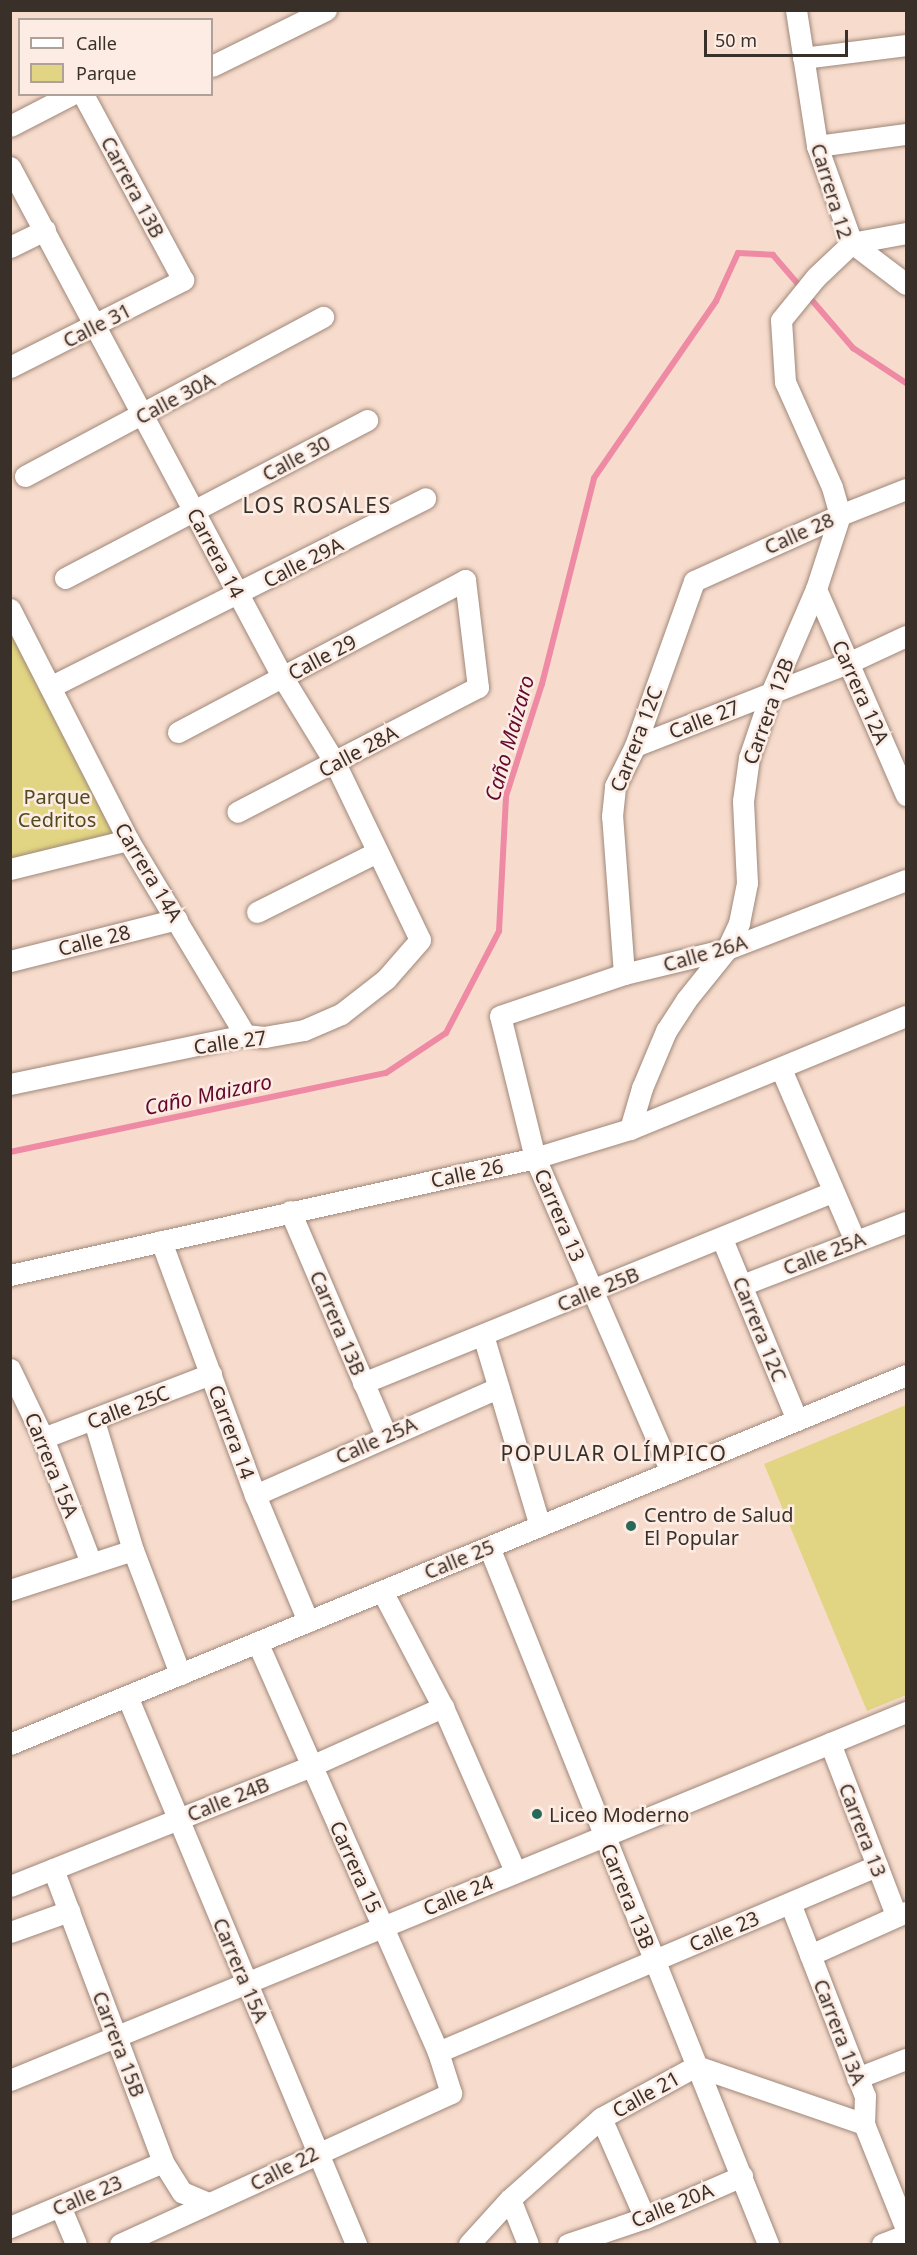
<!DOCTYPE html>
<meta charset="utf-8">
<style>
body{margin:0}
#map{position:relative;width:917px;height:2255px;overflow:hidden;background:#f7dccd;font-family:"Noto Sans",sans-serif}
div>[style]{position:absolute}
.green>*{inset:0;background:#e1d482}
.stream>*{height:6px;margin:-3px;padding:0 3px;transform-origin:3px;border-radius:3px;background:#ef8aa4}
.roads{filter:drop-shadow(0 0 2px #9f8779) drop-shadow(0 0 2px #9f8779)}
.minor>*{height:21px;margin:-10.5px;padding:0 10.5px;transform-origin:10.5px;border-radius:10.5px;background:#fff}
.dots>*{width:16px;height:16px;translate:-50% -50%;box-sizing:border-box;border:3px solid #fcece3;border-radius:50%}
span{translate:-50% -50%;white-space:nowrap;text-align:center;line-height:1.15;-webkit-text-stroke:5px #fcece3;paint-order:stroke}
.street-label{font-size:20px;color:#3a302a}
.park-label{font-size:20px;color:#514a1f}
.poi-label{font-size:20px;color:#3a302a}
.left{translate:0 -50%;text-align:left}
.neighbourhood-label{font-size:21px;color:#3a302a;letter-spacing:1.5px}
.water-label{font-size:21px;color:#64082e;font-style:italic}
.frame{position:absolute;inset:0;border:12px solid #3a302a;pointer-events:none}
.legend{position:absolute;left:18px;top:18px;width:195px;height:78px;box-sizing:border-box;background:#fcece3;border:2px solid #aea199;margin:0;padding:8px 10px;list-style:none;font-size:18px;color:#3a302a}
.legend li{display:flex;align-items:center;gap:12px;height:30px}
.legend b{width:30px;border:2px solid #aea199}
.scale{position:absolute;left:704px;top:30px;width:144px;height:27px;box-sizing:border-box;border:3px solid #3a302a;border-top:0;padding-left:8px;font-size:18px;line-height:21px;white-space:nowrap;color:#3a302a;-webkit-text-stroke:4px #fcece3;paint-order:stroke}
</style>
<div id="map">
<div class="green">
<div style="clip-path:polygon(11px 616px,128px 840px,11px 867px)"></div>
<div style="clip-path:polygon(906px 1405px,906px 1695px,867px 1711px,764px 1464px)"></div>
</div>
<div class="stream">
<div style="left:10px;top:1152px;width:384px;rotate:-11.9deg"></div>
<div style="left:386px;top:1073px;width:72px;rotate:-33.7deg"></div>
<div style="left:446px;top:1033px;width:115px;rotate:-62.5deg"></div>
<div style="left:499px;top:931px;width:135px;rotate:-87deg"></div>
<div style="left:506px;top:796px;width:118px;rotate:-72.2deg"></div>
<div style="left:542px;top:684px;width:212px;rotate:-75.8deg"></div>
<div style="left:594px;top:478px;width:215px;rotate:-55.4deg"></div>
<div style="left:716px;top:301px;width:53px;rotate:-65.4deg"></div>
<div style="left:738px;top:253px;width:35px;rotate:3deg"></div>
<div style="left:773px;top:255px;width:123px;rotate:49.3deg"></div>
<div style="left:853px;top:348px;width:64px;rotate:33.4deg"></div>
</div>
<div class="roads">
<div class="minor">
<div style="left:796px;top:10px;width:138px;rotate:81.2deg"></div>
<div style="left:817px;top:146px;width:103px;rotate:70.2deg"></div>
<div style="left:803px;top:58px;width:104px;rotate:-7.2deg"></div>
<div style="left:212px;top:66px;width:127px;rotate:-26.2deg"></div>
<div style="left:10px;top:126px;width:70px;rotate:-27.3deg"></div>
<div style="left:817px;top:146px;width:90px;rotate:-7.7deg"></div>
<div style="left:10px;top:167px;width:579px;rotate:61.89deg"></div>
<div style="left:283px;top:678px;width:100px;rotate:58.5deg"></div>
<div style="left:335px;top:763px;width:196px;rotate:64.3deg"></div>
<div style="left:420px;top:940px;width:52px;rotate:131.1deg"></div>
<div style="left:386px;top:979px;width:57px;rotate:142.1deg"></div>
<div style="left:341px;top:1014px;width:40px;rotate:156.6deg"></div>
<div style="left:304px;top:1030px;width:41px;rotate:170.1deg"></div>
<div style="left:264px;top:1037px;width:19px;rotate:-174deg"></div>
<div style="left:245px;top:1035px;width:240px;rotate:168.2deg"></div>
<div style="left:852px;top:243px;width:68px;rotate:37.2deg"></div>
<div style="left:10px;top:247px;width:39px;rotate:-26deg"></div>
<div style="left:10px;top:367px;width:194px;rotate:-26.7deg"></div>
<div style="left:183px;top:280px;width:211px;rotate:-118.3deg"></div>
<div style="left:25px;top:476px;width:338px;rotate:-28.1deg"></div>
<div style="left:65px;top:578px;width:341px;rotate:-27.6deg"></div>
<div style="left:816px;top:589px;width:225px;rotate:66.4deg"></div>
<div style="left:10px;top:609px;width:259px;rotate:62.9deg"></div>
<div style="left:128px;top:840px;width:227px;rotate:59deg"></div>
<div style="left:50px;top:687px;width:420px;rotate:-26.7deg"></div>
<div style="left:178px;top:732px;width:325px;rotate:-27.9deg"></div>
<div style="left:465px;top:580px;width:108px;rotate:83.1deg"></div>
<div style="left:478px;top:687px;width:271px;rotate:152.6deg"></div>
<div style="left:635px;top:746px;width:229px;rotate:-21.3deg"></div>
<div style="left:848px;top:663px;width:64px;rotate:-25deg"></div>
<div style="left:10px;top:869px;width:122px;rotate:-13.8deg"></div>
<div style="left:257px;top:912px;width:134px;rotate:-26.6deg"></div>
<div style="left:10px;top:961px;width:172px;rotate:-14.1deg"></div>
<div style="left:624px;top:974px;width:158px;rotate:-94.3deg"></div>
<div style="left:612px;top:816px;width:30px;rotate:-84deg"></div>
<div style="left:615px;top:786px;width:45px;rotate:-63.4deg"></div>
<div style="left:635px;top:746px;width:175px;rotate:-70.3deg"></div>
<div style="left:694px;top:581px;width:160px;rotate:-24.3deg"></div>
<div style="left:840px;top:515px;width:71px;rotate:-21.5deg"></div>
<div style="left:781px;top:1069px;width:187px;rotate:66.7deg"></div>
<div style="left:630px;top:1129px;width:43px;rotate:-73.7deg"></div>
<div style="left:642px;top:1088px;width:62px;rotate:-67.2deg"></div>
<div style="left:666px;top:1031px;width:37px;rotate:-57deg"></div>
<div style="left:686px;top:1000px;width:65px;rotate:-51.2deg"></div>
<div style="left:727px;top:949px;width:29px;rotate:-65deg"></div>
<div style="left:739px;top:923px;width:41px;rotate:-78.7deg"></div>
<div style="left:747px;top:883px;width:82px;rotate:-92.8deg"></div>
<div style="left:743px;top:801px;width:43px;rotate:-82.1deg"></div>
<div style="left:749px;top:758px;width:69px;rotate:-71.3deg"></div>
<div style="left:771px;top:693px;width:113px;rotate:-66.6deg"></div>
<div style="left:816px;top:589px;width:78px;rotate:-72deg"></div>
<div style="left:840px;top:515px;width:29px;rotate:-106deg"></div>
<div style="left:832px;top:487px;width:115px;rotate:-114.1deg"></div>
<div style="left:785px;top:382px;width:62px;rotate:-93.7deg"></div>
<div style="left:781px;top:320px;width:55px;rotate:-50.9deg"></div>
<div style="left:816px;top:277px;width:50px;rotate:-43.4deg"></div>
<div style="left:852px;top:243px;width:55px;rotate:-10.5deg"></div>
<div style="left:290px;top:1211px;width:244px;rotate:66.8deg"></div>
<div style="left:722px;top:1239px;width:196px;rotate:67.5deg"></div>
<div style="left:161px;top:1241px;width:271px;rotate:69.7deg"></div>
<div style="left:255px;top:1495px;width:137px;rotate:67.2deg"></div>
<div style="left:10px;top:1275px;width:538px;rotate:-12.56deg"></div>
<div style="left:535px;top:1158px;width:99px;rotate:-17deg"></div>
<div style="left:630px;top:1129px;width:298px;rotate:-22.3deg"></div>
<div style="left:742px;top:1285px;width:176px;rotate:-21deg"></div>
<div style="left:483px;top:1335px;width:199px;rotate:73.4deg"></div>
<div style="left:10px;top:1369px;width:76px;rotate:64.4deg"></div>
<div style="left:43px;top:1438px;width:134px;rotate:69deg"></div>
<div style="left:363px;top:1383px;width:506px;rotate:-22.16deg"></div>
<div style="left:94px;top:1421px;width:135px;rotate:73.2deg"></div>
<div style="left:133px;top:1550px;width:133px;rotate:69.2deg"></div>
<div style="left:43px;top:1438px;width:180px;rotate:-20.9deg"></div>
<div style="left:671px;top:1472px;width:342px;rotate:-113.4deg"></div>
<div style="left:535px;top:1158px;width:146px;rotate:-103.8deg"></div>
<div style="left:500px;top:1016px;width:131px;rotate:-18.7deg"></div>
<div style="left:624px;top:974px;width:106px;rotate:-13.6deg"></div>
<div style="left:727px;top:949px;width:192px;rotate:-21.1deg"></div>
<div style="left:255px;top:1495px;width:266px;rotate:-23.8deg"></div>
<div style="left:489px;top:1547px;width:751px;rotate:68.18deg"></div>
<div style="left:10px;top:1590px;width:129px;rotate:-18deg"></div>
<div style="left:382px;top:1591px;width:131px;rotate:62.3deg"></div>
<div style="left:443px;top:1707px;width:179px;rotate:66.3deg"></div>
<div style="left:127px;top:1696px;width:594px;rotate:67.32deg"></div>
<div style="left:830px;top:1743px;width:184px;rotate:69deg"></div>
<div style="left:10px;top:1744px;width:969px;rotate:-22.38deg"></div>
<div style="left:53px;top:1869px;width:313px;rotate:69.4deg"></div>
<div style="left:163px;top:2162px;width:36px;rotate:58deg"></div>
<div style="left:182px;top:2192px;width:25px;rotate:23deg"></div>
<div style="left:10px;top:1886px;width:324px;rotate:-21.7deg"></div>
<div style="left:311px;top:1766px;width:145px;rotate:-24.1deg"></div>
<div style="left:790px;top:1903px;width:207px;rotate:68.8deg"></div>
<div style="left:865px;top:2096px;width:28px;rotate:92deg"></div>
<div style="left:864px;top:2124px;width:113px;rotate:68.2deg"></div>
<div style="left:10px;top:1932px;width:63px;rotate:-19.6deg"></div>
<div style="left:810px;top:1955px;width:105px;rotate:-24.1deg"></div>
<div style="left:438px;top:2052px;width:477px;rotate:-23deg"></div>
<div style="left:857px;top:2078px;width:53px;rotate:-21.2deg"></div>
<div style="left:10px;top:2080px;width:969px;rotate:-22.33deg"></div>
<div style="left:601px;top:2118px;width:109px;rotate:66.3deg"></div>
<div style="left:510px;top:2199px;width:48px;rotate:68.2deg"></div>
<div style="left:60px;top:2206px;width:41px;rotate:67.2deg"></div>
<div style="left:10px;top:2227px;width:166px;rotate:-23deg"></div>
<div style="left:120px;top:2244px;width:364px;rotate:-24.5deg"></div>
<div style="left:451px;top:2093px;width:43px;rotate:-107.6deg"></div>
<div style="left:438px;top:2052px;width:448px;rotate:-113.8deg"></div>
<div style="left:469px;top:2244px;width:61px;rotate:-47.7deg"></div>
<div style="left:510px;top:2199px;width:122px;rotate:-41.7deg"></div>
<div style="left:601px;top:2118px;width:108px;rotate:-28.7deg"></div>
<div style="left:696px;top:2066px;width:178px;rotate:19deg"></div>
<div style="left:568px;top:2244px;width:81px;rotate:-18.7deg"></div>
<div style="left:645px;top:2218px;width:106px;rotate:-23.4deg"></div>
<div style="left:882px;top:2244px;width:26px;rotate:-21deg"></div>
</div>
</div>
<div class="dots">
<div style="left:631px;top:1526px;background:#296958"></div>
<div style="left:537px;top:1814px;background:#296958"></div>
</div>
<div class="street-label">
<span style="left:133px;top:187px;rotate:62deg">Carrera 13B</span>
<span style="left:832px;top:191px;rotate:73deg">Carrera 12</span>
<span style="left:97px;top:325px;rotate:-27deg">Calle 31</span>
<span style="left:175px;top:398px;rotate:-28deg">Calle 30A</span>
<span style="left:296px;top:458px;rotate:-28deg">Calle 30</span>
<span style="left:799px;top:533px;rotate:-24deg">Calle 28</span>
<span style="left:216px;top:553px;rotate:62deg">Carrera 14</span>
<span style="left:303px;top:562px;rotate:-27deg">Calle 29A</span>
<span style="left:322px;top:657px;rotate:-28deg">Calle 29</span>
<span style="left:861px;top:692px;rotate:66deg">Carrera 12A</span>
<span style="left:768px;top:711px;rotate:-70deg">Carrera 12B</span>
<span style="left:704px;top:719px;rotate:-21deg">Calle 27</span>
<span style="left:636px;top:739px;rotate:-69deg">Carrera 12C</span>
<span style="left:358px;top:751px;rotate:-28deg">Calle 28A</span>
<span style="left:149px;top:872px;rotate:59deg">Carrera 14A</span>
<span style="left:94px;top:940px;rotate:-14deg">Calle 28</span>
<span style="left:705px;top:953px;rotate:-16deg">Calle 26A</span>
<span style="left:230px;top:1042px;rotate:-8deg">Calle 27</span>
<span style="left:467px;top:1173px;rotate:-12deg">Calle 26</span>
<span style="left:560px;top:1215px;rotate:67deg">Carrera 13</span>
<span style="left:824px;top:1253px;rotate:-21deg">Calle 25A</span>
<span style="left:598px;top:1289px;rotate:-22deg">Calle 25B</span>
<span style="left:338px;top:1323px;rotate:67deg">Carrera 13B</span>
<span style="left:760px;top:1329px;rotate:68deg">Carrera 12C</span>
<span style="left:128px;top:1407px;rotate:-21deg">Calle 25C</span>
<span style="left:232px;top:1432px;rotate:70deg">Carrera 14</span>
<span style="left:376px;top:1440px;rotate:-24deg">Calle 25A</span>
<span style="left:52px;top:1465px;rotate:68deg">Carrera 15A</span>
<span style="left:459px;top:1559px;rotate:-22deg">Calle 25</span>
<span style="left:228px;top:1799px;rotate:-22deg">Calle 24B</span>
<span style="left:863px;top:1830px;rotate:69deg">Carrera 13</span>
<span style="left:356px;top:1867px;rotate:66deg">Carrera 15</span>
<span style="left:458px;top:1895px;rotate:-23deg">Calle 24</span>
<span style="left:628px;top:1896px;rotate:68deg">Carrera 13B</span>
<span style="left:724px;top:1931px;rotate:-23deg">Calle 23</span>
<span style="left:241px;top:1970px;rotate:67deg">Carrera 15A</span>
<span style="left:840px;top:2032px;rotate:69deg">Carrera 13A</span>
<span style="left:119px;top:2044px;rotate:69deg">Carrera 15B</span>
<span style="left:646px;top:2094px;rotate:-29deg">Calle 21</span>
<span style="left:284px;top:2168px;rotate:-27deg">Calle 22</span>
<span style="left:87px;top:2195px;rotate:-23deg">Calle 23</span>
<span style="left:672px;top:2205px;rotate:-22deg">Calle 20A</span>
</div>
<div class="park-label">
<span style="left:57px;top:808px">Parque<br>Cedritos</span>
</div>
<div class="poi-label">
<span class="left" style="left:644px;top:1526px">Centro de Salud<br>El Popular</span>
<span class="left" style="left:549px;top:1814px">Liceo Moderno</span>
</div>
<div class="neighbourhood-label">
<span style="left:317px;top:505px">LOS ROSALES</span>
<span style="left:614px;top:1453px">POPULAR OLÍMPICO</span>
</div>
<div class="water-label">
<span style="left:509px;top:738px;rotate:-74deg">Caño Maizaro</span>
<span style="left:208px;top:1094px;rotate:-12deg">Caño Maizaro</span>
</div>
<div class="frame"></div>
<ul class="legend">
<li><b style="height:8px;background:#fff"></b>Calle</li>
<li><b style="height:16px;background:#e1d482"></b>Parque</li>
</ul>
<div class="scale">50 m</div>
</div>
